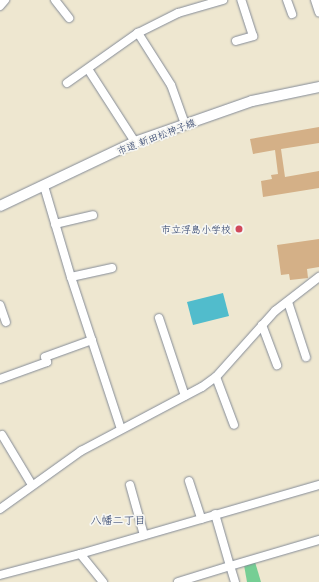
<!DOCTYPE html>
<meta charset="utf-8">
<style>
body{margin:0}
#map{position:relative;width:319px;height:582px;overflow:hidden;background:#eee7d0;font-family:"Playpen Sans","Klee One",sans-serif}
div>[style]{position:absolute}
.green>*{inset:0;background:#76ce94}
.water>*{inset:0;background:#51bccc}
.building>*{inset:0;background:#d4b087}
.roads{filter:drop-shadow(0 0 1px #848b97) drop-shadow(0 0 1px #848b97)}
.minor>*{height:8px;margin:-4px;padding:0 4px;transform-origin:4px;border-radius:4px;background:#fff}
.tertiary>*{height:10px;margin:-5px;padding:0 5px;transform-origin:5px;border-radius:5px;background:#fff}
.dots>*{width:11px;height:11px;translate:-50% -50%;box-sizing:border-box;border:2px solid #f6f6f2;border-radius:50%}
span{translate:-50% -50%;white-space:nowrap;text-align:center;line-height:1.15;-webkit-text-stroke:3.5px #f6f6f2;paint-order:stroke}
.street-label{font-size:10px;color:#1b2f5e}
.poi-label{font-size:10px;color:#1b2f5e}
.right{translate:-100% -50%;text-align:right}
.neighbourhood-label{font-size:11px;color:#1b2f5e}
</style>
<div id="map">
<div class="green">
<div style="clip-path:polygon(255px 562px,261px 582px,247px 582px,244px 565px)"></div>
</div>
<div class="water">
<div style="clip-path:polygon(223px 293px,229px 316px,193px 325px,187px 302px)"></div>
</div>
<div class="building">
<div style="clip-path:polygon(319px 127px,319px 143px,281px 149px,285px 177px,319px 171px,319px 188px,263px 197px,261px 181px,272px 179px,271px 175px,278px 174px,275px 150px,253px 154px,250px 139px)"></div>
<div style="clip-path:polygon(319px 239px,319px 267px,307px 269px,308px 278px,290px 280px,289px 274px,281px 275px,277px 245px)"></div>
</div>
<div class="roads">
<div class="minor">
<div style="left:55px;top:0;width:23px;rotate:52deg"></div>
<div style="left:287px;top:0;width:15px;rotate:70deg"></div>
<div style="left:315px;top:0;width:13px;rotate:72deg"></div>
<div style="left:0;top:6px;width:8px;rotate:-50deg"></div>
<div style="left:236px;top:41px;width:18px;rotate:-16deg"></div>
<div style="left:253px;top:36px;width:38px;rotate:-108deg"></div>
<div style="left:88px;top:69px;width:87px;rotate:57.2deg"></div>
<div style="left:67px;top:83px;width:87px;rotate:-35.2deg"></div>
<div style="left:185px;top:124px;width:41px;rotate:-109.7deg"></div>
<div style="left:171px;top:85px;width:62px;rotate:-122.4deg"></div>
<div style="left:138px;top:33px;width:45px;rotate:-26.6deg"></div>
<div style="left:178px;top:13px;width:47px;rotate:-16.1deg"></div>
<div style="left:44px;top:186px;width:95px;rotate:73.5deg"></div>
<div style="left:71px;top:277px;width:160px;rotate:71.8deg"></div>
<div style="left:55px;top:224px;width:39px;rotate:-13deg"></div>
<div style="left:71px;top:277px;width:42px;rotate:-12.4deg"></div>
<div style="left:288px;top:302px;width:58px;rotate:71.9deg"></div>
<div style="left:0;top:305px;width:18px;rotate:71deg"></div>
<div style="left:159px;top:318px;width:82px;rotate:71.6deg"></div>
<div style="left:262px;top:325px;width:43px;rotate:69.4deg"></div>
<div style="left:216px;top:377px;width:51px;rotate:69.4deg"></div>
<div style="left:0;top:379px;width:50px;rotate:-19.9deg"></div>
<div style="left:47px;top:362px;width:5px;rotate:-112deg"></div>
<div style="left:45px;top:357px;width:50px;rotate:-19.9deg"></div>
<div style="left:2px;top:435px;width:58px;rotate:59deg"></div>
<div style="left:189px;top:481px;width:40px;rotate:72deg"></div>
<div style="left:130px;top:485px;width:52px;rotate:74.4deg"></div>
<div style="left:0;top:509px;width:100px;rotate:-35.6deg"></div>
<div style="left:81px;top:451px;width:137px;rotate:-27.9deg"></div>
<div style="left:202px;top:387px;width:17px;rotate:-36deg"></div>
<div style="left:216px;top:377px;width:89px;rotate:-48.2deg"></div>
<div style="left:275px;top:311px;width:56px;rotate:-37.7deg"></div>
<div style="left:0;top:575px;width:83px;rotate:-14.7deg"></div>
<div style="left:103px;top:582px;width:36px;rotate:-129deg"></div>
<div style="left:80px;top:554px;width:249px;rotate:-16.1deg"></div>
<div style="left:178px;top:582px;width:54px;rotate:-17.1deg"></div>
<div style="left:230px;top:566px;width:54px;rotate:-106.1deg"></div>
<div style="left:235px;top:582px;width:17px;rotate:-107deg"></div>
<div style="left:230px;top:566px;width:93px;rotate:-16.3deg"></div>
</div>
<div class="tertiary">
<div style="left:0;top:206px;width:149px;rotate:-25.4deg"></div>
<div style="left:135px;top:142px;width:124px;rotate:-19.3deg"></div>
<div style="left:252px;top:101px;width:68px;rotate:-11.8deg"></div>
</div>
</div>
<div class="dots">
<div style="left:239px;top:229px;background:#d1495b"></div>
</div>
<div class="street-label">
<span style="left:156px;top:136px;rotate:-21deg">市道 新田松神子線</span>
</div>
<div class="poi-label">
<span class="right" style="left:231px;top:229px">市立浮島小学校</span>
</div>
<div class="neighbourhood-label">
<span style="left:118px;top:520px">八幡二丁目</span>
</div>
</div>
